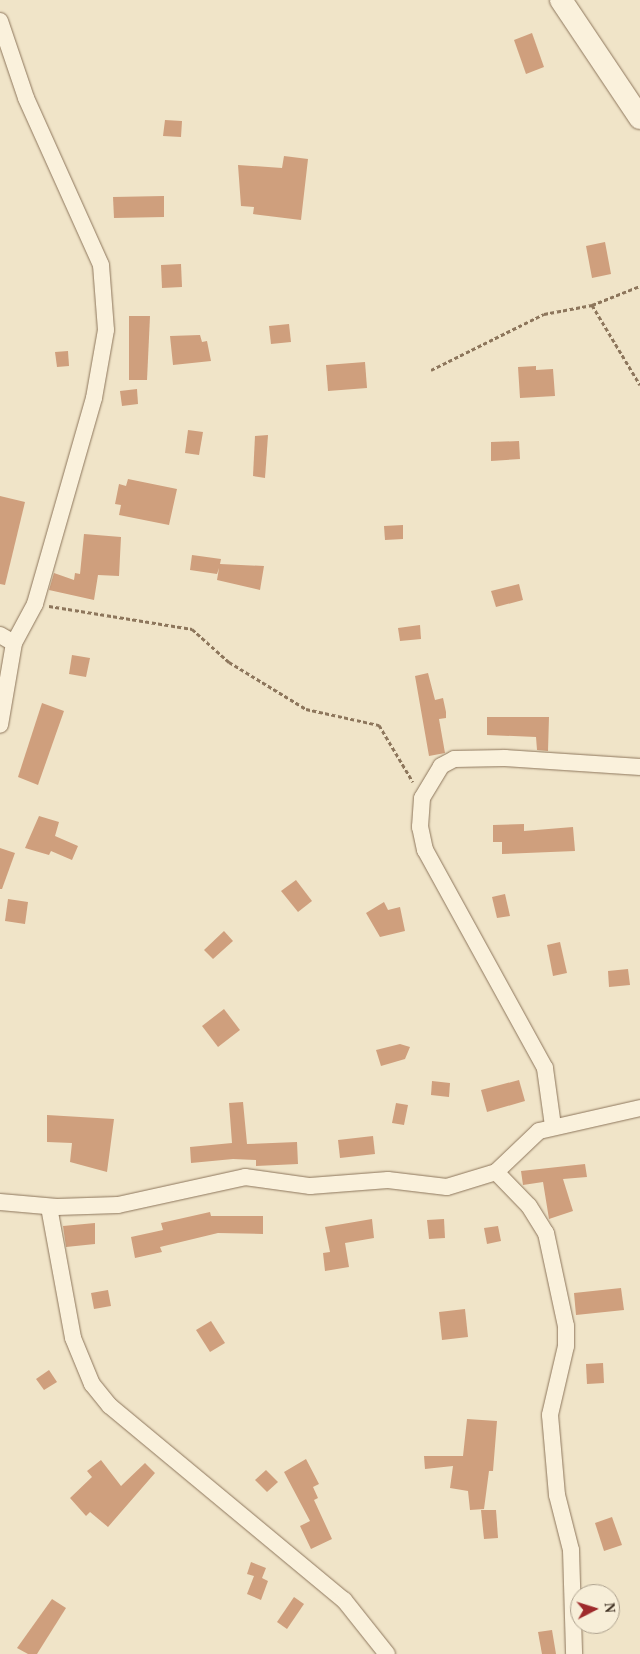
<!DOCTYPE html>
<style>
body{margin:0}
#map{position:relative;width:640px;height:1654px;overflow:hidden;background:#f0e4c8;font-family:Georgia,serif}
div>[style]{position:absolute}
.building>*{inset:0;background:#cf9f7d}
.path>*{height:3px;margin-top:-1.5px;transform-origin:0;background:repeating-linear-gradient(90deg,#8d765c 0 4px,transparent 0 6.5px)}
.roads{filter:drop-shadow(0 0 1px #8d765c) drop-shadow(0 0 1px #8d765c)}
.street>*{height:16px;margin:-8px;padding:0 8px;transform-origin:8px;border-radius:8px;background:#faf1dc}
.secondary>*{height:22px;margin:-11px;padding:0 11px;transform-origin:11px;border-radius:11px;background:#faf1dc}
span{translate:-50% -50%;white-space:nowrap;text-align:center;line-height:1.15;-webkit-text-stroke:5px #f7eed8;paint-order:stroke}
.north{position:absolute;left:570px;top:1584px;width:50px;height:50px;box-sizing:border-box;background:#f7eed8;border:1px solid #ada18e;border-radius:50%;rotate:85deg;font-size:14px;font-weight:700;line-height:20px;text-align:center;color:#3d2e20}
.north::after{content:'';display:block;margin:auto;width:18px;height:22px;background:#9e2a2b;clip-path:polygon(50% 0,100% 100%,50% 72%,0 100%)}
</style>
<div id="map">
<div class="building">
<div style="clip-path:polygon(532px 33px,544px 67px,526px 74px,514px 40px)"></div>
<div style="clip-path:polygon(165px 120px,182px 121px,181px 137px,163px 136px)"></div>
<div style="clip-path:polygon(284px 156px,308px 159px,301px 220px,253px 214px,254px 207px,241px 206px,238px 165px,282px 168px)"></div>
<div style="clip-path:polygon(164px 196px,164px 217px,114px 218px,113px 197px)"></div>
<div style="clip-path:polygon(605px 242px,611px 274px,592px 278px,586px 246px)"></div>
<div style="clip-path:polygon(181px 264px,182px 287px,162px 288px,161px 265px)"></div>
<div style="clip-path:polygon(129px 316px,150px 316px,147px 380px,129px 380px)"></div>
<div style="clip-path:polygon(289px 324px,291px 342px,271px 344px,269px 326px)"></div>
<div style="clip-path:polygon(200px 335px,202px 342px,207px 341px,211px 361px,173px 365px,170px 336px)"></div>
<div style="clip-path:polygon(68px 351px,69px 366px,57px 367px,55px 352px)"></div>
<div style="clip-path:polygon(365px 362px,367px 388px,328px 391px,326px 365px)"></div>
<div style="clip-path:polygon(536px 366px,536px 370px,553px 369px,555px 396px,520px 398px,518px 367px)"></div>
<div style="clip-path:polygon(137px 389px,138px 404px,122px 406px,120px 391px)"></div>
<div style="clip-path:polygon(188px 430px,203px 432px,199px 455px,185px 453px)"></div>
<div style="clip-path:polygon(268px 435px,265px 478px,253px 476px,255px 436px)"></div>
<div style="clip-path:polygon(519px 441px,520px 459px,491px 461px,491px 442px)"></div>
<div style="clip-path:polygon(128px 479px,177px 489px,169px 525px,119px 515px,121px 505px,115px 504px,119px 484px,126px 486px)"></div>
<div style="clip-path:polygon(0 496px,25px 502px,5px 585px,0 584px)"></div>
<div style="clip-path:polygon(403px 525px,403px 539px,385px 540px,384px 526px)"></div>
<div style="clip-path:polygon(84px 534px,121px 537px,119px 576px,98px 575px,94px 600px,49px 590px,54px 573px,74px 580px,75px 573px,80px 574px)"></div>
<div style="clip-path:polygon(192px 555px,221px 559px,220px 564px,264px 566px,260px 590px,217px 580px,219px 568px,217px 574px,190px 570px)"></div>
<div style="clip-path:polygon(519px 584px,523px 600px,496px 607px,491px 591px)"></div>
<div style="clip-path:polygon(420px 625px,421px 639px,400px 641px,398px 628px)"></div>
<div style="clip-path:polygon(72px 655px,90px 658px,86px 677px,69px 674px)"></div>
<div style="clip-path:polygon(428px 673px,435px 700px,443px 698px,446px 712px,446px 718px,439px 719px,445px 753px,429px 756px,415px 676px)"></div>
<div style="clip-path:polygon(42px 703px,64px 711px,38px 785px,18px 777px)"></div>
<div style="clip-path:polygon(487px 717px,549px 717px,548px 751px,537px 750px,536px 737px,487px 735px)"></div>
<div style="clip-path:polygon(39px 816px,59px 822px,55px 836px,78px 846px,72px 860px,51px 851px,49px 855px,25px 848px)"></div>
<div style="clip-path:polygon(524px 824px,524px 831px,573px 827px,575px 851px,502px 854px,502px 842px,493px 842px,493px 825px)"></div>
<div style="clip-path:polygon(0 848px,15px 853px,2px 889px,0 889px)"></div>
<div style="clip-path:polygon(296px 880px,312px 901px,298px 912px,281px 891px)"></div>
<div style="clip-path:polygon(505px 894px,510px 916px,497px 918px,492px 897px)"></div>
<div style="clip-path:polygon(8px 899px,28px 902px,25px 924px,5px 921px)"></div>
<div style="clip-path:polygon(384px 902px,388px 910px,400px 907px,405px 931px,380px 937px,366px 913px)"></div>
<div style="clip-path:polygon(224px 931px,233px 941px,213px 959px,204px 950px)"></div>
<div style="clip-path:polygon(560px 942px,567px 973px,553px 976px,547px 945px)"></div>
<div style="clip-path:polygon(628px 969px,630px 985px,609px 987px,608px 971px)"></div>
<div style="clip-path:polygon(224px 1009px,240px 1030px,218px 1047px,202px 1026px)"></div>
<div style="clip-path:polygon(400px 1044px,410px 1047px,405px 1059px,381px 1066px,376px 1050px)"></div>
<div style="clip-path:polygon(519px 1080px,525px 1101px,487px 1112px,481px 1090px)"></div>
<div style="clip-path:polygon(432px 1081px,450px 1083px,449px 1097px,431px 1095px)"></div>
<div style="clip-path:polygon(243px 1102px,247px 1144px,297px 1142px,298px 1164px,256px 1166px,256px 1160px,233px 1159px,191px 1163px,190px 1147px,232px 1143px,229px 1103px)"></div>
<div style="clip-path:polygon(396px 1103px,408px 1105px,404px 1125px,392px 1123px)"></div>
<div style="clip-path:polygon(47px 1115px,114px 1119px,107px 1172px,70px 1162px,72px 1143px,47px 1142px)"></div>
<div style="clip-path:polygon(373px 1136px,375px 1154px,340px 1158px,338px 1140px)"></div>
<div style="clip-path:polygon(585px 1164px,587px 1177px,563px 1179px,573px 1211px,549px 1219px,543px 1182px,523px 1185px,521px 1171px)"></div>
<div style="clip-path:polygon(210px 1212px,211px 1216px,263px 1216px,263px 1234px,218px 1233px,160px 1247px,162px 1252px,135px 1258px,131px 1237px,163px 1230px,161px 1223px)"></div>
<div style="clip-path:polygon(372px 1219px,374px 1238px,345px 1243px,349px 1267px,325px 1271px,323px 1253px,330px 1252px,325px 1227px)"></div>
<div style="clip-path:polygon(444px 1219px,445px 1238px,429px 1239px,427px 1220px)"></div>
<div style="clip-path:polygon(95px 1223px,95px 1244px,66px 1247px,63px 1226px)"></div>
<div style="clip-path:polygon(498px 1226px,501px 1241px,487px 1244px,484px 1228px)"></div>
<div style="clip-path:polygon(621px 1288px,624px 1310px,576px 1315px,574px 1293px)"></div>
<div style="clip-path:polygon(108px 1290px,111px 1306px,94px 1309px,91px 1293px)"></div>
<div style="clip-path:polygon(465px 1309px,468px 1337px,442px 1340px,439px 1312px)"></div>
<div style="clip-path:polygon(211px 1321px,225px 1343px,210px 1352px,196px 1330px)"></div>
<div style="clip-path:polygon(603px 1363px,604px 1383px,587px 1384px,586px 1364px)"></div>
<div style="clip-path:polygon(49px 1370px,57px 1382px,44px 1390px,36px 1379px)"></div>
<div style="clip-path:polygon(467px 1419px,497px 1421px,493px 1471px,489px 1471px,484px 1509px,470px 1510px,468px 1491px,450px 1488px,453px 1466px,425px 1469px,424px 1456px,463px 1456px)"></div>
<div style="clip-path:polygon(306px 1459px,319px 1484px,313px 1487px,318px 1498px,314px 1500px,332px 1539px,311px 1549px,300px 1526px,310px 1521px,284px 1472px)"></div>
<div style="clip-path:polygon(101px 1460px,121px 1486px,145px 1463px,155px 1473px,108px 1527px,90px 1512px,86px 1516px,70px 1498px,92px 1477px,87px 1471px)"></div>
<div style="clip-path:polygon(266px 1470px,278px 1482px,267px 1492px,255px 1480px)"></div>
<div style="clip-path:polygon(481px 1510px,496px 1510px,498px 1538px,484px 1539px)"></div>
<div style="clip-path:polygon(612px 1517px,622px 1545px,604px 1551px,595px 1523px)"></div>
<div style="clip-path:polygon(251px 1562px,266px 1568px,262px 1578px,268px 1581px,261px 1600px,247px 1594px,254px 1576px,247px 1574px)"></div>
<div style="clip-path:polygon(294px 1597px,304px 1604px,287px 1629px,277px 1622px)"></div>
<div style="clip-path:polygon(52px 1599px,66px 1608px,37px 1654px,28px 1654px,17px 1648px)"></div>
<div style="clip-path:polygon(552px 1630px,556px 1654px,542px 1654px,538px 1632px)"></div>
</div>
<div class="path">
<div style="left:592px;top:305px;width:93px;rotate:59deg"></div>
<div style="left:431px;top:370px;width:126px;rotate:-26.4deg"></div>
<div style="left:544px;top:314px;width:49px;rotate:-10.6deg"></div>
<div style="left:592px;top:305px;width:52px;rotate:-21.6deg"></div>
<div style="left:49px;top:606px;width:145px;rotate:9.1deg"></div>
<div style="left:192px;top:629px;width:50px;rotate:41.7deg"></div>
<div style="left:229px;top:662px;width:90px;rotate:31.4deg"></div>
<div style="left:306px;top:709px;width:75px;rotate:12.4deg"></div>
<div style="left:379px;top:725px;width:66px;rotate:59.2deg"></div>
</div>
<div class="roads">
<div class="street">
<div style="left:0;top:21px;width:81px;rotate:71.3deg"></div>
<div style="left:26px;top:98px;width:183px;rotate:65.8deg"></div>
<div style="left:101px;top:265px;width:65px;rotate:85.6deg"></div>
<div style="left:106px;top:330px;width:69px;rotate:100deg"></div>
<div style="left:94px;top:398px;width:214px;rotate:106deg"></div>
<div style="left:35px;top:604px;width:44px;rotate:118.3deg"></div>
<div style="left:14px;top:643px;width:83px;rotate:99.7deg"></div>
<div style="left:0;top:635px;width:16px;rotate:30deg"></div>
<div style="left:553px;top:1126px;width:59px;rotate:-97.9deg"></div>
<div style="left:545px;top:1068px;width:249px;rotate:-118.8deg"></div>
<div style="left:425px;top:850px;width:24px;rotate:-102deg"></div>
<div style="left:420px;top:827px;width:29px;rotate:-86deg"></div>
<div style="left:422px;top:798px;width:37px;rotate:-59deg"></div>
<div style="left:441px;top:766px;width:15px;rotate:-28deg"></div>
<div style="left:454px;top:759px;width:51px;rotate:-1.1deg"></div>
<div style="left:505px;top:758px;width:135px;rotate:3.8deg"></div>
<div style="left:496px;top:1172px;width:47px;rotate:45.9deg"></div>
<div style="left:529px;top:1206px;width:32px;rotate:58deg"></div>
<div style="left:546px;top:1233px;width:95px;rotate:77.9deg"></div>
<div style="left:566px;top:1326px;width:20px;rotate:90deg"></div>
<div style="left:566px;top:1346px;width:71px;rotate:103.1deg"></div>
<div style="left:550px;top:1415px;width:80px;rotate:85deg"></div>
<div style="left:557px;top:1495px;width:57px;rotate:75.7deg"></div>
<div style="left:571px;top:1550px;width:104px;rotate:88.3deg"></div>
<div style="left:0;top:1202px;width:57px;rotate:5deg"></div>
<div style="left:57px;top:1207px;width:61px;rotate:-1.9deg"></div>
<div style="left:118px;top:1205px;width:130px;rotate:-12.4deg"></div>
<div style="left:245px;top:1177px;width:66px;rotate:7.9deg"></div>
<div style="left:310px;top:1186px;width:78px;rotate:-4.4deg"></div>
<div style="left:388px;top:1180px;width:59px;rotate:6.8deg"></div>
<div style="left:447px;top:1187px;width:51px;rotate:-17deg"></div>
<div style="left:496px;top:1172px;width:59px;rotate:-43.6deg"></div>
<div style="left:539px;top:1131px;width:104px;rotate:-12.8deg"></div>
<div style="left:49px;top:1207px;width:133px;rotate:79.6deg"></div>
<div style="left:73px;top:1338px;width:50px;rotate:67.6deg"></div>
<div style="left:92px;top:1384px;width:28px;rotate:51deg"></div>
<div style="left:110px;top:1406px;width:304px;rotate:39.7deg"></div>
<div style="left:344px;top:1600px;width:69px;rotate:51.5deg"></div>
</div>
<div class="secondary">
<div style="left:561px;top:0;width:142px;rotate:56.2deg"></div>
</div>
</div>
<div class="north">N</div>
</div>
